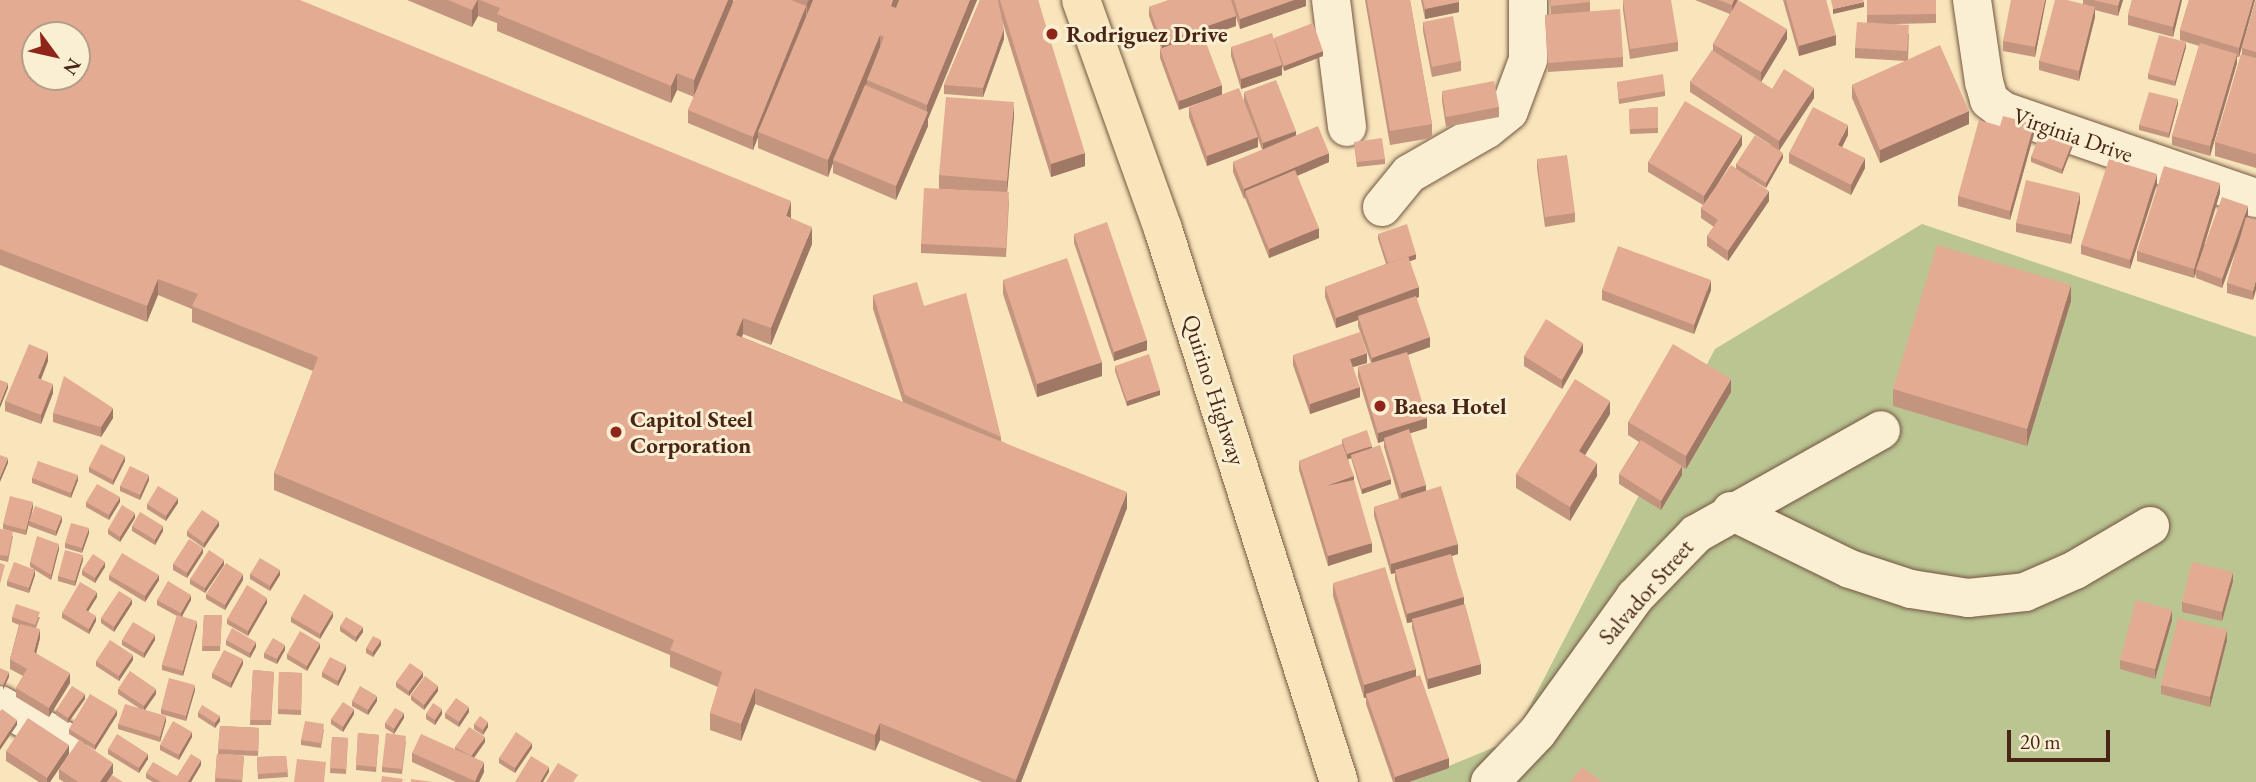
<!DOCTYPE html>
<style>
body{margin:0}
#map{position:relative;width:2256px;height:782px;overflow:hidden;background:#f8e5bb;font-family:"EB Garamond",serif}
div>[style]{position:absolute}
.green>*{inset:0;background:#bac592}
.roads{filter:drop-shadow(0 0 2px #745540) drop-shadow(0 0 2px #745540)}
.minor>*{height:38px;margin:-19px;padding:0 19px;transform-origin:19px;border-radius:19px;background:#faeed3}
.major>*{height:38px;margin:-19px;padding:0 19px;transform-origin:19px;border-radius:19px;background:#f8e5bb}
.wall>*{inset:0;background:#c3947e}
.shaded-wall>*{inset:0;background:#9f7866}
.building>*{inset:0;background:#e3ac92}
.dots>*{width:19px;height:19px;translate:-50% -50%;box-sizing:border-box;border:4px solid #faeed3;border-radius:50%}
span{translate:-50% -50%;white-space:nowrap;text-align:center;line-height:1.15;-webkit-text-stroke:6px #faeed3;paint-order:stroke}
.poi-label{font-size:23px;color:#482517;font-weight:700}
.left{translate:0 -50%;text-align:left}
.street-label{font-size:23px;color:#482517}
.north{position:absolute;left:21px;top:21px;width:70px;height:70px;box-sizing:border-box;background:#faeed3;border:2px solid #b39e88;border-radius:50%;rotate:123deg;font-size:19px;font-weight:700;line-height:28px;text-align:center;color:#482517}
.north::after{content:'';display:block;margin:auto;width:24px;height:32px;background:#8f2418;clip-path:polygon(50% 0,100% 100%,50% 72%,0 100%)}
.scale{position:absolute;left:2007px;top:730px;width:103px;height:32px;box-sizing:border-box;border:4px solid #482517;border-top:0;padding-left:9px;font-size:21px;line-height:24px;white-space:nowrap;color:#482517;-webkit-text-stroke:5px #faeed3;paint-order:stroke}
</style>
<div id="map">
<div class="green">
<div style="clip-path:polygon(1922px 224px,2256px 337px,2256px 782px,1410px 782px,1512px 740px,1715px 349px)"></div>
</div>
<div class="roads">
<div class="minor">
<div style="left:1331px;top:0;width:128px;rotate:82.8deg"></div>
<div style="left:1972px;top:0;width:83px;rotate:81.7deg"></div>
<div style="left:1984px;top:82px;width:19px;rotate:74deg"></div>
<div style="left:1989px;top:100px;width:18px;rotate:38deg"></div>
<div style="left:2003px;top:111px;width:268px;rotate:19deg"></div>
<div style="left:1382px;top:207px;width:43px;rotate:-50.7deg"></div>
<div style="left:1409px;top:174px;width:90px;rotate:-30deg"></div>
<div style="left:1487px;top:129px;width:28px;rotate:-39deg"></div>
<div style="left:1509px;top:111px;width:54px;rotate:-69.6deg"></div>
<div style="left:1528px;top:60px;width:60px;rotate:-90deg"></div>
<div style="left:1731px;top:511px;width:132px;rotate:26deg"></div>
<div style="left:1850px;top:569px;width:64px;rotate:18.2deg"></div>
<div style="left:1911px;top:589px;width:58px;rotate:9deg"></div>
<div style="left:1968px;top:598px;width:57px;rotate:-6deg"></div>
<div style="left:2025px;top:592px;width:55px;rotate:-23.7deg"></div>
<div style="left:2075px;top:570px;width:87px;rotate:-30.4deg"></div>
<div style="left:0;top:705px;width:74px;rotate:29deg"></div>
<div style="left:1490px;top:782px;width:68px;rotate:-46.2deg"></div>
<div style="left:1537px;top:733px;width:168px;rotate:-54.2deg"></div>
<div style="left:1635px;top:597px;width:88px;rotate:-45.9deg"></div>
<div style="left:1696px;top:534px;width:212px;rotate:-29.3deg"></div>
</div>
<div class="major">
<div style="left:1081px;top:0;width:243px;rotate:70.3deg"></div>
<div style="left:1163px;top:229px;width:580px;rotate:72.35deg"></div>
</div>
</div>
<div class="wall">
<div style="clip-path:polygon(0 0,791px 218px,812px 244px,771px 345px,743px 334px,742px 337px,903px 402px,873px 309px,873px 295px,924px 306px,1001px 437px,1001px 441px,1127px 508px,1021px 782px,982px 782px,880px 740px,875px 751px,755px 704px,741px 741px,710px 730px,710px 713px,718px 687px,670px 667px,670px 655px,274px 490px,274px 473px,313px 371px,192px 322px,192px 309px,158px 295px,147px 322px,0 265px)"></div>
<div style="clip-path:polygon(407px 0,733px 0,733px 2px,734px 0,977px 0,928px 119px,928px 126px,896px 200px,833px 173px,833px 163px,828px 177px,758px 148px,758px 137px,753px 150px,688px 123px,688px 110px,694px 97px,677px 90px,671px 103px,497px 31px,497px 23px,478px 16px,472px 27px)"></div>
<div style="clip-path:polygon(980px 0,1038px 0,1085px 166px,1051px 177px,1002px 20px,1004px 39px,983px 97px,944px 94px,944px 85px)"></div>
<div style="clip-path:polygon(1169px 0,1306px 0,1306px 6px,1240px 29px,1236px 17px,1236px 26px,1204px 37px,1179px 110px,1160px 58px,1160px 49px,1161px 48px,1149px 16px,1149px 7px)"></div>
<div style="clip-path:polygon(1365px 0,1410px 0,1432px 124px,1432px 138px,1390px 145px)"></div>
<div style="clip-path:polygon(1421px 0,1459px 0,1459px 12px,1425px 19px)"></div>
<div style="clip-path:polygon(1550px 0,1590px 0,1590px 12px,1623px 57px,1623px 67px,1548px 72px,1545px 15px,1551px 14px)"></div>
<div style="clip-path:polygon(1623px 0,1678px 42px,1678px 51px,1630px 59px,1623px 10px)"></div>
<div style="clip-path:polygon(1695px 0,1738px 0,1736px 4px,1787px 39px,1761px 82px,1772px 89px,1814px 98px,1779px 150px,1783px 158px,1766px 188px,1750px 178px,1769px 201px,1728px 261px,1707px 246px,1707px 236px,1714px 227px,1701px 218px,1701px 208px,1703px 205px,1648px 172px,1648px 162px,1742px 145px,1717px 185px,1736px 169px,1736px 164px,1771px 145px,1690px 92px,1690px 82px,1713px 50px,1713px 44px,1730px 14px)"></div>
<div style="clip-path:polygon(1783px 0,1826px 0,1836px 45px,1799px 56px)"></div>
<div style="clip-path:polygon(1867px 0,1936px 0,1936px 23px,1896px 24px,1909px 34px,1908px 60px,1969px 124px,1880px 163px,1852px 98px,1852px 85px,1906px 61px,1855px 58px,1855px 48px,1867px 23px)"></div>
<div style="clip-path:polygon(2046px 0,2035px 57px,2003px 51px,2003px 41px)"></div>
<div style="clip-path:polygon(2083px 0,2123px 0,2118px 16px,2095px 10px,2095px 17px,2079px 81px,2039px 70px,2039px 61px,2083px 4px)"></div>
<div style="clip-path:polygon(2132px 0,2182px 0,2173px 37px,2128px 25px,2128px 15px)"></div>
<div style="clip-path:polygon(2189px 0,2255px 0,2239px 57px,2237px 57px,2237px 63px,2210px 156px,2172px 145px,2172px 136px,2199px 46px,2180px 40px,2180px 30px)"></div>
<div style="clip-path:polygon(2256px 0,2256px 168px,2215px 156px,2215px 142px,2242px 54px,2242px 48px)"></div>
<div style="clip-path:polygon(1423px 22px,1461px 61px,1461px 71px,1432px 77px,1423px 31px)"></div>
<div style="clip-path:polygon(1274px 39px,1323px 56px,1284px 71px,1282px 66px,1282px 75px,1241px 89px,1231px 56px,1231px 47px)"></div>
<div style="clip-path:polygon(2186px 47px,2175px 86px,2148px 79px,2148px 74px)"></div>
<div style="clip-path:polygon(1617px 82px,1665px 91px,1665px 96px,1619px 104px)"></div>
<div style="clip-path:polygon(1442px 91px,1499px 107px,1499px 117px,1446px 127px,1442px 101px)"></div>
<div style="clip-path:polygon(1244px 92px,1329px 162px,1297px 176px,1319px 238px,1269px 258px,1245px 198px,1244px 199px,1233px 172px,1233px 162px,1262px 150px,1258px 138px,1258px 147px,1207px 166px,1189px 117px,1189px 107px,1244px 101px)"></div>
<div style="clip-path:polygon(2178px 104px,2169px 138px,2139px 130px,2139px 125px)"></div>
<div style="clip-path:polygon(1658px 107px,1658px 133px,1630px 134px,1629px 109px)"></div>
<div style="clip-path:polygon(1014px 116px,1007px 192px,1009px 202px,1006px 257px,921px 253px,921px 244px,955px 190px,939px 189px,939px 175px)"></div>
<div style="clip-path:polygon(2000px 126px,2034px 134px,2010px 220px,1958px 206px,1958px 196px)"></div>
<div style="clip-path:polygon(1848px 135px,1842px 147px,1865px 168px,1851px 195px,1789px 163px,1789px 153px)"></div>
<div style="clip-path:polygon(1354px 142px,1385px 159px,1385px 164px,1357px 167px)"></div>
<div style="clip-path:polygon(2074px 143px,2062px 174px,2031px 162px,2031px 157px)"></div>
<div style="clip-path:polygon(1537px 159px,1575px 213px,1575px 222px,1545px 227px,1537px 168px)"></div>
<div style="clip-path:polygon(2157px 184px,2130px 269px,2081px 254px,2081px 245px)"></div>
<div style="clip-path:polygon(2220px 193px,2204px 245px,2248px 216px,2248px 217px,2256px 220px,2253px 300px,2227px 293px,2227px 283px,2237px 247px,2222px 288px,2196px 278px,2196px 274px,2194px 278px,2137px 261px,2137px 251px)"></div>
<div style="clip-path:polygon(2080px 202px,2071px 244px,2016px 232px,2016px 223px)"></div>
<div style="clip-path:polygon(1074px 234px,1147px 350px,1114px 361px,1074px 243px)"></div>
<div style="clip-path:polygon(1378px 234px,1416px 259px,1410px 261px,1419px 297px,1416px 298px,1430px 347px,1408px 355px,1427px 428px,1410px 433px,1426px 491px,1458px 554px,1452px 556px,1481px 674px,1428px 689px,1412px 628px,1412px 622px,1407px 623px,1395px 580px,1395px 573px,1391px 574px,1374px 516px,1374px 507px,1399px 499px,1384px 447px,1384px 441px,1378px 443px,1358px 377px,1358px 367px,1371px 363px,1358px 326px,1358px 320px,1336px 328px,1325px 297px,1325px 287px,1386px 264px,1378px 239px)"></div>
<div style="clip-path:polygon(1003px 280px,1102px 376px,1037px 397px,1003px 294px)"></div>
<div style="clip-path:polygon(1602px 290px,1711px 290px,1694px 334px,1602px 300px)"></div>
<div style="clip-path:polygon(2071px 301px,2027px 446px,1893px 406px,1893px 389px)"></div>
<div style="clip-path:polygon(1583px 352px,1562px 389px,1524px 366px,1524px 356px)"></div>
<div style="clip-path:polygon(1293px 355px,1367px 363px,1353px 367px,1360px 397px,1310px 414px,1293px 365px)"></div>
<div style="clip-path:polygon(48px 361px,41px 379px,53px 393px,41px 424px,5px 411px,5px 401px)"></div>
<div style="clip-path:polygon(1115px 366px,1160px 395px,1127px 406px,1115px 371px)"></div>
<div style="clip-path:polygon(1731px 392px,1686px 469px,1682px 467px,1682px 475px,1661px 510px,1619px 484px,1619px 474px,1639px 442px,1628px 435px,1628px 422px)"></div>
<div style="clip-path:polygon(53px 413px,113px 418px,101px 437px,53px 422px)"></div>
<div style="clip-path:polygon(1610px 414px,1585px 455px,1597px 476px,1570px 521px,1516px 488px,1516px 474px)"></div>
<div style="clip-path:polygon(1342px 439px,1372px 448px,1391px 484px,1362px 494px,1351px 458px,1348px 459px,1372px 552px,1328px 566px,1299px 470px,1299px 461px,1342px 444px)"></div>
<div style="clip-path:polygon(125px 461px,113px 485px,89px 472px,89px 467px)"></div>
<div style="clip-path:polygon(32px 478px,78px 480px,71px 498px,32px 483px)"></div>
<div style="clip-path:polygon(149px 480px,140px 500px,120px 491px,120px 486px)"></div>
<div style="clip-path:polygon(86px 502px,120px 502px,109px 520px,86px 507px)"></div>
<div style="clip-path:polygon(178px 503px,166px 521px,147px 509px,147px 504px)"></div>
<div style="clip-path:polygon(33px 507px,31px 517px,62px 521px,56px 536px,29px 526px,29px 522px,26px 535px,3px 529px,3px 524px)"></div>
<div style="clip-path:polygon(135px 518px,120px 542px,108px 534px,108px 529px)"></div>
<div style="clip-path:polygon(132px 526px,163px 531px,155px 545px,132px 531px)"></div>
<div style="clip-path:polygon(219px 526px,204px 548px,187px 536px,187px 531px)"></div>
<div style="clip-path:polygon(0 529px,13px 536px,8px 562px,0 560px)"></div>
<div style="clip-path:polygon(89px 533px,82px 553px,65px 548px,65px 543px)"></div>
<div style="clip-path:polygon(59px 549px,51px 580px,35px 570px,35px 575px,29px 593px,7px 586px,7px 581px,34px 569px,30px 567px,30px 562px)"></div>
<div style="clip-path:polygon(203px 553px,187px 578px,173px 570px,173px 564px)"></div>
<div style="clip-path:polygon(83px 560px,75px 586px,58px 581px,58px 576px)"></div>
<div style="clip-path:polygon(224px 565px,205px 593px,190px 584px,190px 579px)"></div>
<div style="clip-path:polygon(105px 567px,95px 583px,82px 575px,82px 570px)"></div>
<div style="clip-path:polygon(250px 574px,280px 575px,270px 591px,250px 579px)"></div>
<div style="clip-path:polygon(109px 575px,159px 580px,145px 602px,109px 580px)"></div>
<div style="clip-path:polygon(243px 580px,225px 610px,206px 599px,206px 594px)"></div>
<div style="clip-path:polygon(2233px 581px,2222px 621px,2182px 612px,2182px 602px)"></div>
<div style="clip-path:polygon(1333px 583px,1416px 676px,1449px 768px,1409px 782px,1393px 782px,1366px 704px,1366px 698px,1364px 698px,1333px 596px)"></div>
<div style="clip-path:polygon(97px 597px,88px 611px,96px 621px,89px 634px,62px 618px,62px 613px)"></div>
<div style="clip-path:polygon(157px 600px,191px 600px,182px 616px,197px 626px,183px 676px,162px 670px,162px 665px,177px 616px,157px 605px)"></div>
<div style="clip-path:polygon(267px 603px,248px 636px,227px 624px,227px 619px)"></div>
<div style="clip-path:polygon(132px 604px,114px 632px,101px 623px,101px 618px)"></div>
<div style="clip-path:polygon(204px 615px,222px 615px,220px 651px,202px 651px)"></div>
<div style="clip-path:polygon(12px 617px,40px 617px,36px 628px,40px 638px,36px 653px,70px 683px,49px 717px,16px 697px,16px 688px,23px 676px,10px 669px,10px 659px,19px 625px,12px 622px)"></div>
<div style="clip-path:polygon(291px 617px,333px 617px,320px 639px,291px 622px)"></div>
<div style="clip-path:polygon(2172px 620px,2155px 679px,2120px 669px,2120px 660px)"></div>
<div style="clip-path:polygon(340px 626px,363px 632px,356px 642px,340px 631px)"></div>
<div style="clip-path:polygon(122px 640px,155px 640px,144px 658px,122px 645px)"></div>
<div style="clip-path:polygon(226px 640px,256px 647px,250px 658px,226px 645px)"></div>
<div style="clip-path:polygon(2227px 640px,2210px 707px,2161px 694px,2161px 685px)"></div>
<div style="clip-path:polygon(381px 645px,373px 657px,366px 653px,366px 648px)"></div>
<div style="clip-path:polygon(320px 648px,307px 671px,287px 659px,287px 654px)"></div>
<div style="clip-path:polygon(285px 650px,277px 664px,264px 658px,264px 653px)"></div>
<div style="clip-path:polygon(133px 660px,119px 681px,96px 666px,96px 661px)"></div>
<div style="clip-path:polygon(243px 664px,231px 688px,212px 678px,212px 673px)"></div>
<div style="clip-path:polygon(253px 670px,274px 672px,271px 725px,250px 725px)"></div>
<div style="clip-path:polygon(346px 670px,338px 686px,322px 677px,322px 672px)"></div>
<div style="clip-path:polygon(279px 672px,302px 673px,301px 715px,278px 714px)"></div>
<div style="clip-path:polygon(423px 677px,409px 696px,396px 687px,396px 682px)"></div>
<div style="clip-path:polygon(118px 689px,156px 694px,145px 710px,166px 721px,160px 742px,118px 729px,118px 724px,139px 708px,118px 694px)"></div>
<div style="clip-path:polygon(195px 690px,186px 721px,161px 714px,161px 709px)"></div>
<div style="clip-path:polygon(438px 691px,424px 710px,411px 700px,411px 695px)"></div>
<div style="clip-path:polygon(85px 699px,68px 723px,56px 715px,56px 710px)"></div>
<div style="clip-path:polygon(352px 701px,377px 701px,368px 715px,352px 706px)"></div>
<div style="clip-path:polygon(198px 712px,220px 721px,215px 728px,198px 717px)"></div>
<div style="clip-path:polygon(469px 712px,459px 727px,445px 718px,445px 713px)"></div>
<div style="clip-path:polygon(354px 714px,343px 732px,331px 724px,331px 719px)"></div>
<div style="clip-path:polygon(426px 714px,442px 714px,435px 725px,426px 719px)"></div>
<div style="clip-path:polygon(117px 715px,95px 750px,69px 734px,69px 729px)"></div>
<div style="clip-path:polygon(404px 718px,394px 734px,385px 728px,385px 723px)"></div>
<div style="clip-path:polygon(474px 724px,488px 727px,483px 735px,474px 729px)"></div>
<div style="clip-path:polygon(220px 726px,259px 728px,258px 756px,218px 754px)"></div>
<div style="clip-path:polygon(324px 729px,321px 748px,301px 745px,301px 740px)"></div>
<div style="clip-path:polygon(358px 733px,379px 735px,376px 772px,356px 770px)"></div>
<div style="clip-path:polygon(192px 737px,179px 760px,160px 750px,160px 745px)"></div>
<div style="clip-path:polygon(332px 737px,348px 738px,346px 774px,330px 773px)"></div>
<div style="clip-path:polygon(406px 741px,402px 774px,382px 772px,382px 767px)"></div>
<div style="clip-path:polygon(485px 742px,474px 758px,484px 772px,479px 782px,456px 782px,412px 762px,412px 753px,455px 749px,455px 747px)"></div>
<div style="clip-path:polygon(532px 748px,515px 773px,499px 763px,499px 758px)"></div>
<div style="clip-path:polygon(108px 749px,148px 759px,139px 773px,108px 754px)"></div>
<div style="clip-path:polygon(6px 751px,69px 754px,50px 782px,39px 782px,6px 761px)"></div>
<div style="clip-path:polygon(217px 754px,244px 756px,242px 782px,215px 782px)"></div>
<div style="clip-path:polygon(286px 756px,288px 777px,258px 779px,257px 757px)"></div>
<div style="clip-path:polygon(201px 765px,191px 782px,153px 782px,146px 778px,146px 773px,177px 776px)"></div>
<div style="clip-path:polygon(59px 769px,113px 773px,107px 782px,64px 782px,59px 779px)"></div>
</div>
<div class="shaded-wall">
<div style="clip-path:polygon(478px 0,478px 16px,472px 27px,472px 10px)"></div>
<div style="clip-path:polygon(728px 0,733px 0,733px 4px,694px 97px,694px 80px)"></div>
<div style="clip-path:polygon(809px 0,814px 0,807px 17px,807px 3px)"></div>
<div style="clip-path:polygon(893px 0,900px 0,891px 23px,891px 6px)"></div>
<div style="clip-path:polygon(970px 0,977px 0,928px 119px,928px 126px,896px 200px,896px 186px,927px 114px,927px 105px)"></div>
<div style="clip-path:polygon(1294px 0,1306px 0,1306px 6px,1240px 29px,1240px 19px)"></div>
<div style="clip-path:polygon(1734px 0,1738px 0,1732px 14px,1732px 5px)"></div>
<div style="clip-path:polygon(2045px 0,2046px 0,2035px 57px,2035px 47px)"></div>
<div style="clip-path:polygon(2120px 0,2123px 0,2118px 16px,2118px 6px)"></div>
<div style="clip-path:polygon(2180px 0,2182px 0,2173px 37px,2173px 27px)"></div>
<div style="clip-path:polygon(2253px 0,2255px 0,2239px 57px,2239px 48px)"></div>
<div style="clip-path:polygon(1459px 2px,1459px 12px,1425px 19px,1425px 9px)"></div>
<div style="clip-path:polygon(1864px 2px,1864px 7px,1833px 14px,1833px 9px)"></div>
<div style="clip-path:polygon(806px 6px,806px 20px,758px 132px,758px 137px,753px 150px,753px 137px)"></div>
<div style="clip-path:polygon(2095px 7px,2095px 17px,2079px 81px,2079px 71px)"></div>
<div style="clip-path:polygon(1236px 16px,1236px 26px,1162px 52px,1162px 42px)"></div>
<div style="clip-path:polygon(1004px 29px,1004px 39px,983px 97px,983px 88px)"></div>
<div style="clip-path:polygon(1787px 29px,1787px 39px,1761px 82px,1761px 72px)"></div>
<div style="clip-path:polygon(880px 35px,880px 52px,867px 80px,867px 82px,835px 160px,833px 160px,833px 163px,828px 177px,828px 160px)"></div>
<div style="clip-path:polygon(1836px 35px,1836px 45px,1799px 56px,1799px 46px)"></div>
<div style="clip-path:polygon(2186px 42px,2186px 47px,2175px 86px,2175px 81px)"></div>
<div style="clip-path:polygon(1323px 51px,1323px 56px,1284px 71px,1284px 66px)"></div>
<div style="clip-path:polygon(2237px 54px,2237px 63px,2210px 156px,2210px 146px)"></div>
<div style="clip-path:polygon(1282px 65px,1282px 75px,1241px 89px,1241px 79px)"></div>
<div style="clip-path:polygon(677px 73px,677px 90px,671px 103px,671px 86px)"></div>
<div style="clip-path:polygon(1222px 85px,1222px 95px,1179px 110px,1179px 101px)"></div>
<div style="clip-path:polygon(1814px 88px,1814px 98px,1779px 151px,1779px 141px)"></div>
<div style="clip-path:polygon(2178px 99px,2178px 104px,2169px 138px,2169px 133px)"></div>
<div style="clip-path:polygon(1014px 102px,1014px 116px,1007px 194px,1007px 181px)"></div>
<div style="clip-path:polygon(1969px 111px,1969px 124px,1880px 163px,1880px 150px)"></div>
<div style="clip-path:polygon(2034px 124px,2034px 134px,2010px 220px,2010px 211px)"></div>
<div style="clip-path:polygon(1848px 125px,1848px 135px,1838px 155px,1838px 145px)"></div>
<div style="clip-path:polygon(1296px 131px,1296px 140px,1263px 153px,1263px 143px)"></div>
<div style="clip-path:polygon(1742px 135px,1742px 145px,1704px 206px,1704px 196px)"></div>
<div style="clip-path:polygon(1258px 137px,1258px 147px,1207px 166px,1207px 156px)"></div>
<div style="clip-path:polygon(2074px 138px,2074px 143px,2062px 174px,2062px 169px)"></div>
<div style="clip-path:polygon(1085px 153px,1085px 166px,1051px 177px,1051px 164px)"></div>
<div style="clip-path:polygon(1329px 153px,1329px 162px,1248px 197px,1245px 191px,1244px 199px,1244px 189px)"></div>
<div style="clip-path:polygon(1783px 153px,1783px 158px,1766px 188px,1766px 183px)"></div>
<div style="clip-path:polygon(1865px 158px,1865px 168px,1851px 195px,1851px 185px)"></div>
<div style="clip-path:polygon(2157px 174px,2157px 184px,2130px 269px,2130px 260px)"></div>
<div style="clip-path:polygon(2220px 183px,2220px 193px,2197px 269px,2196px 269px,2194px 278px,2194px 269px)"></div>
<div style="clip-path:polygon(1769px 191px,1769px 201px,1728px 261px,1728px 251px)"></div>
<div style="clip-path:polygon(2080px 193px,2080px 202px,2071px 244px,2071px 235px)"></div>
<div style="clip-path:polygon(791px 201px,791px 218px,786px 216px)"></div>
<div style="clip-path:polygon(2248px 206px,2248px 216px,2222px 288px,2222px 279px)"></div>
<div style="clip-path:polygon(812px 227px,812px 244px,771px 345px,771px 328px)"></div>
<div style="clip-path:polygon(1319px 228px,1319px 238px,1269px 258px,1269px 249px)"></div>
<div style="clip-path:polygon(1416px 254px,1416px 259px,1388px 269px,1388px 264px)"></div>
<div style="clip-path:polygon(158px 279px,158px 295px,147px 322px,147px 306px)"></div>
<div style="clip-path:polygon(1711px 280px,1711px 290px,1694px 334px,1694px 325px)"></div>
<div style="clip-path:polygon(2256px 280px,2256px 290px,2253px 300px,2253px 291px)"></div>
<div style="clip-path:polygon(2071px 285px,2071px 301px,2027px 446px,2027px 429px)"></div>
<div style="clip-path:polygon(1419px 287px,1419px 297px,1359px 319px,1358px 316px,1358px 320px,1336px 328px,1336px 318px)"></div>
<div style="clip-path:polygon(743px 318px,743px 334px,736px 352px,736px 335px)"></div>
<div style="clip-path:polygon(1430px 337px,1430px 347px,1372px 367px,1372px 358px)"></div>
<div style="clip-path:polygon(1147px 340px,1147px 350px,1114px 361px,1114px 352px)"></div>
<div style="clip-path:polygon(1583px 343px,1583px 352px,1562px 389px,1562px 380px)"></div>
<div style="clip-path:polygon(48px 352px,48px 361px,38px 387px,38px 378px)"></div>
<div style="clip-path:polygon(1367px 353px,1367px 363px,1350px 368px,1350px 359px)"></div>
<div style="clip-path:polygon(1102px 362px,1102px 376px,1037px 397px,1037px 384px)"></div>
<div style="clip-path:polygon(1731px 379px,1731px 392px,1686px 469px,1686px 456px)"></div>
<div style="clip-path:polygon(8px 383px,8px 388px,0 408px,0 403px)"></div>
<div style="clip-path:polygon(53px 384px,53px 393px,41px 424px,41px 415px)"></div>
<div style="clip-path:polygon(1360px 387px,1360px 397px,1310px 414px,1310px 404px)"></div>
<div style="clip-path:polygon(1160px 390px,1160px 395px,1127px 406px,1127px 401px)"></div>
<div style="clip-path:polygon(1610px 401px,1610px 414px,1579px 465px,1579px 451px)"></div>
<div style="clip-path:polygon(113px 408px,113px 418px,101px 437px,101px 427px)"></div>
<div style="clip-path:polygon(1427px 418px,1427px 428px,1385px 441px,1384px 438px,1384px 441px,1378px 443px,1378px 433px)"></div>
<div style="clip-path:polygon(1372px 446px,1372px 451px,1351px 455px,1351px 458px,1347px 460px,1347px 454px)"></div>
<div style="clip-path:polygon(125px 456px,125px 461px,113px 485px,113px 480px)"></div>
<div style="clip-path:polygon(8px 458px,8px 463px,0 482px,0 477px)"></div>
<div style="clip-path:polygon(1597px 463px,1597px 476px,1570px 521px,1570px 507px)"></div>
<div style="clip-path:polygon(1682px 466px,1682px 475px,1661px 510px,1661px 501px)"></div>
<div style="clip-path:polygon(78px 475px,78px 480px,71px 498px,71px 493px)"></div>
<div style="clip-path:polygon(149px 475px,149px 480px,140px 500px,140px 495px)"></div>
<div style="clip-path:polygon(1354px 476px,1354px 485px,1326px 486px)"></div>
<div style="clip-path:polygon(1391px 479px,1391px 484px,1362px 494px,1362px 489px)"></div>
<div style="clip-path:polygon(1426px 485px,1426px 494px,1401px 502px,1401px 493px)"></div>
<div style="clip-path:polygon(1127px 492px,1127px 508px,1021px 782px,1016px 782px,1016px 780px)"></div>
<div style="clip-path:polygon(120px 497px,120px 502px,109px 520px,109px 515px)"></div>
<div style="clip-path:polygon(178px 498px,178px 503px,166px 521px,166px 516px)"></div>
<div style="clip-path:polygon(33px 502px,33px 507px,26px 535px,26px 530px)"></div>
<div style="clip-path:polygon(135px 513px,135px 518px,120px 542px,120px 537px)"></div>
<div style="clip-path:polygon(62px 516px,62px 521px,56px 536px,56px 531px)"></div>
<div style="clip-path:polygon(219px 521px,219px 526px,204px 548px,204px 543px)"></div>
<div style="clip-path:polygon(163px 526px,163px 531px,155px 545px,155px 540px)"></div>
<div style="clip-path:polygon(89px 528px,89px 533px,82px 553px,82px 548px)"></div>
<div style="clip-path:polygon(1372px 543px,1372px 552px,1328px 566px,1328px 556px)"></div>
<div style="clip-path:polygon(59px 544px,59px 549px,51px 580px,51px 575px)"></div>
<div style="clip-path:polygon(1458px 544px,1458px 554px,1395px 573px,1395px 570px,1395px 573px,1391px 574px,1391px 564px)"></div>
<div style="clip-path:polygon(203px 548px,203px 553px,187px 578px,187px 573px)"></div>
<div style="clip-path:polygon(83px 555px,83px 560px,75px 586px,75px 581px)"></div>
<div style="clip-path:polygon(224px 560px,224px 565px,205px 593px,205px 588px)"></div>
<div style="clip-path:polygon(105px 562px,105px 567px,95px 583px,95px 578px)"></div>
<div style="clip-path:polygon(35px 570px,35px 575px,29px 593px,29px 588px)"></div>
<div style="clip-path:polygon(280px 570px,280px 575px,270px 591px,270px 586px)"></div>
<div style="clip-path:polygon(2233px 572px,2233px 581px,2222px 621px,2222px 612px)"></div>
<div style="clip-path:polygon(243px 574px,243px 580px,225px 610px,225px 605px)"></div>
<div style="clip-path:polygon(159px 575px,159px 580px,145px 602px,145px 596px)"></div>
<div style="clip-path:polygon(97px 592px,97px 597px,86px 615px,86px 610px)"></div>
<div style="clip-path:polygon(191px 595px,191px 600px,181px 618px,181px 613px)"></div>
<div style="clip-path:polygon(1464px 597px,1464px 606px,1412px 619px,1412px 622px,1407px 623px,1407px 614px)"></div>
<div style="clip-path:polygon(267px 598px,267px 603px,248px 636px,248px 631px)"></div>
<div style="clip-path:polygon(132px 599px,132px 604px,114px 632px,114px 627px)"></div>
<div style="clip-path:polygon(2172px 610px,2172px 620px,2155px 679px,2155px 669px)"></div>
<div style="clip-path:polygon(333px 612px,333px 617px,320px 639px,320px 634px)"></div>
<div style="clip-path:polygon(96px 616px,96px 621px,89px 634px,89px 629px)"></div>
<div style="clip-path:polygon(197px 621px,197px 626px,183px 676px,183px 671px)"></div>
<div style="clip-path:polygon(363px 627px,363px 632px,356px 642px,356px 637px)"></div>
<div style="clip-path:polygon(40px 629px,40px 638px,34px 662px,34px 652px)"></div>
<div style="clip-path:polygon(2227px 630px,2227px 640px,2210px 707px,2210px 697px)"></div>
<div style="clip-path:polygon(155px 635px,155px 640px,144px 658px,144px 653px)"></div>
<div style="clip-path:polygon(381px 640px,381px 645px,373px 657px,373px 652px)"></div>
<div style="clip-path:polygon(256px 642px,256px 647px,250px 658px,250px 653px)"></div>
<div style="clip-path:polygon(320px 643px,320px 648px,307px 671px,307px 666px)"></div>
<div style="clip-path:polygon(285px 645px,285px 650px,277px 664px,277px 659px)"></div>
<div style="clip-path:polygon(133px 655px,133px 660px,119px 681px,119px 676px)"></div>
<div style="clip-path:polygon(243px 659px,243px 664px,231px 688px,231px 683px)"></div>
<div style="clip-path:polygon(1481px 664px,1481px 674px,1428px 689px,1428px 679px)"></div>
<div style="clip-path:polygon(346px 665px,346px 670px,338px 686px,338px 681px)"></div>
<div style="clip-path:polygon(1416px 669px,1416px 682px,1366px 694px,1366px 698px,1364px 698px,1364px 685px)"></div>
<div style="clip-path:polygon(9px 672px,9px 677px,3px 690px,3px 685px)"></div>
<div style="clip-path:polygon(423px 672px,423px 677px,409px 696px,409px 691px)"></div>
<div style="clip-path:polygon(70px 673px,70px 683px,49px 717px,49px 708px)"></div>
<div style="clip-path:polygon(195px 685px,195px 690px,186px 721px,186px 716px)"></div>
<div style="clip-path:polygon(438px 686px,438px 691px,424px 710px,424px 705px)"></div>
<div style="clip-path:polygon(755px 688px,755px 704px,741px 741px,741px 724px)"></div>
<div style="clip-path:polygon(156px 689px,156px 694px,144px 711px,144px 706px)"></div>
<div style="clip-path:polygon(85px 694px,85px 699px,68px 723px,68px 718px)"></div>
<div style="clip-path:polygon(377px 696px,377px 701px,368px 715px,368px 710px)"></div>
<div style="clip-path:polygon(469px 707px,469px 712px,459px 727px,459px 722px)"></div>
<div style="clip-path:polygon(354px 709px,354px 714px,343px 732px,343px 727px)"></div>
<div style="clip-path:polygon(442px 709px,442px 714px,435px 725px,435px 720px)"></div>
<div style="clip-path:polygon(117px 710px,117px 715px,95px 750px,95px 745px)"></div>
<div style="clip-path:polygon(404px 713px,404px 718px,394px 734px,394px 729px)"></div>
<div style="clip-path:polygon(166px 716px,166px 721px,160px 742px,160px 737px)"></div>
<div style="clip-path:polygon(220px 716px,220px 721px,215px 728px,215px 723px)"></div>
<div style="clip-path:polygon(17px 720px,17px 725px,0 750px,0 745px)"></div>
<div style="clip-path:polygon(488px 722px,488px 727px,483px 735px,483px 730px)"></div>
<div style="clip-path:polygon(880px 723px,880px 740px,875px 751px,875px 735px)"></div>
<div style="clip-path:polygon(192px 732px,192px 737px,179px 760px,179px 755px)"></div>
<div style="clip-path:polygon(485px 737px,485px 742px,471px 762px,471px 757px)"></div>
<div style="clip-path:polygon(532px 743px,532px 748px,515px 773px,515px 768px)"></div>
<div style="clip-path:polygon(69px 745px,69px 754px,50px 782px,47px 782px,47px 778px)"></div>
<div style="clip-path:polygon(148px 754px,148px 759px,139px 773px,139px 768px)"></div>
<div style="clip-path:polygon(1449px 758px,1449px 768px,1409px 782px,1395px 782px,1395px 777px)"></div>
<div style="clip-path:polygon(201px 760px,201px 765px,191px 782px,188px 782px)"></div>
<div style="clip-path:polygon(484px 762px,484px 772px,479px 782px,475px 782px)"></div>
<div style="clip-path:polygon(113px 763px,113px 773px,107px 782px,100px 782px)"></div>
<div style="clip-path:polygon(549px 767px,549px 772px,543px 782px,540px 782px)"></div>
</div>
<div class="building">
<div style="clip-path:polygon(evenodd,0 0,300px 0,791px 201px,786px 216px,812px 227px,771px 328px,743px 318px,736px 335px,1127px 492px,1016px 780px,880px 723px,875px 735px,755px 688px,741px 724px,710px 713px,722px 672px,670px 650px,674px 640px,274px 473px,318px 357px,192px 306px,198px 294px,158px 279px,147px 306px,0 249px,0 0,35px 35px,77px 35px,77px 77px,35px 77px,35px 35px)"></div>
<div style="clip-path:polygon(448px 0,477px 0,472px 10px)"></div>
<div style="clip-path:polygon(480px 0,728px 0,694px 80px,677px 73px,671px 86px,497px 14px,500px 8px)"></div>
<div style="clip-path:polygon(734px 0,791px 0,806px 6px,753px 137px,688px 110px)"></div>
<div style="clip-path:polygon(813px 0,893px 0,891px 6px,896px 8px,899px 0,970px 0,927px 105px,867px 80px,884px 37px,880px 35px,828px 160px,758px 132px)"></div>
<div style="clip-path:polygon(980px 0,998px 0,1004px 29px,983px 88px,944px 85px)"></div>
<div style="clip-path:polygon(1000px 0,1038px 0,1085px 153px,1051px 164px)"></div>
<div style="clip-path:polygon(1169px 0,1231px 0,1236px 16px,1162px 42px,1149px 7px)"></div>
<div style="clip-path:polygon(1234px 0,1294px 0,1240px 19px)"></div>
<div style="clip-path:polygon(1367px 0,1410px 0,1432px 124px,1390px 131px)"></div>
<div style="clip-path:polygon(1423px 0,1459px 0,1459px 2px,1425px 9px)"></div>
<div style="clip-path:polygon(1551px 0,1590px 0,1590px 2px,1551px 6px)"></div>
<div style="clip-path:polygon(1623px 0,1671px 0,1678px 42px,1630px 49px)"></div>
<div style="clip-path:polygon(1719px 0,1734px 0,1732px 5px)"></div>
<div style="clip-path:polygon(1738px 0,1787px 29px,1761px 72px,1713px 44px)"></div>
<div style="clip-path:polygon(1786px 0,1826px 0,1836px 35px,1799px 46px)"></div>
<div style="clip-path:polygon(1831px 0,1863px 0,1864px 2px,1833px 9px)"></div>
<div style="clip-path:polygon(1867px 0,1936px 0,1936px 14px,1867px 15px)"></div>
<div style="clip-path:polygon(2011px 0,2045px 0,2035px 47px,2003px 41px)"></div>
<div style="clip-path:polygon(2055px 0,2067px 0,2095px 7px,2079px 71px,2039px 61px)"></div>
<div style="clip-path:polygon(2093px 0,2120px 0,2118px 6px)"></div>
<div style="clip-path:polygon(2132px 0,2180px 0,2173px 27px,2128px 15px)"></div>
<div style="clip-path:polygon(2189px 0,2253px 0,2239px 48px,2180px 30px)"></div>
<div style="clip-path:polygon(2256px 0,2256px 52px,2242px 48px)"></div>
<div style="clip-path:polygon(1620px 9px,1623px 57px,1548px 63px,1545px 15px)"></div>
<div style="clip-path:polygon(1453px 16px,1461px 61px,1432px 67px,1423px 22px)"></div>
<div style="clip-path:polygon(1857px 22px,1909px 25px,1907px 51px,1855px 48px)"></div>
<div style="clip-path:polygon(1313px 23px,1323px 51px,1284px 66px,1274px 38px)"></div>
<div style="clip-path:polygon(1202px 32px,1222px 85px,1179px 101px,1160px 49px)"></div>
<div style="clip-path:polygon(1272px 33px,1282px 65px,1241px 79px,1231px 47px)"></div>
<div style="clip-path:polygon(2159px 35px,2186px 42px,2175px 81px,2148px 74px)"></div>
<div style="clip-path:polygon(2200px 43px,2237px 54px,2210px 146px,2172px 136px)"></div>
<div style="clip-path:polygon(1940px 45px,1969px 111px,1880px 150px,1852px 85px)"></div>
<div style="clip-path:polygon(1712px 50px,1772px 89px,1784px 69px,1814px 88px,1779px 141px,1690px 82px)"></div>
<div style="clip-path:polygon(2241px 54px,2256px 58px,2256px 154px,2215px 142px)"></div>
<div style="clip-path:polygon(1663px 74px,1665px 91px,1619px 99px,1617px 82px)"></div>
<div style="clip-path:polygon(1276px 80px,1296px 131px,1263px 143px,1244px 92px)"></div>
<div style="clip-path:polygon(1494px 81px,1499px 107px,1446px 117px,1442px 91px)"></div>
<div style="clip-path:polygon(865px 85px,928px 112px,896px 186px,833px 160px)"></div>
<div style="clip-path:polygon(1239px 88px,1258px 137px,1207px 156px,1189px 107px)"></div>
<div style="clip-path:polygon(2149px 92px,2178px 99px,2169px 133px,2139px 125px)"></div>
<div style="clip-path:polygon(946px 97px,1014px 102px,1007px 181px,939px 175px)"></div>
<div style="clip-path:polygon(1685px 101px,1742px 135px,1704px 196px,1648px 162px)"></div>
<div style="clip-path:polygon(1658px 107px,1658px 128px,1630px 129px,1629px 109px)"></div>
<div style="clip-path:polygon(1813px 107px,1848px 125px,1838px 145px,1865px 158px,1851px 185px,1789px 153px)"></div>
<div style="clip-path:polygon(2003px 116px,2034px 124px,2010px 211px,1958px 196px,1979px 120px,2000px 126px)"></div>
<div style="clip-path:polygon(1318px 126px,1329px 153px,1244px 189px,1233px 162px)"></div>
<div style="clip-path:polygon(2043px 126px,2074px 138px,2062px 169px,2031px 157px)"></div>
<div style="clip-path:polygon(1755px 135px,1783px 153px,1766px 183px,1736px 164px)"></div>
<div style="clip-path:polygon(1382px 138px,1385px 159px,1357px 162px,1354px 142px)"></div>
<div style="clip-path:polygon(1567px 155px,1575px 213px,1545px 217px,1537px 159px)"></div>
<div style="clip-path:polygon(2109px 159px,2157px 174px,2130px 260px,2081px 245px)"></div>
<div style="clip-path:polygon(1731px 165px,1769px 191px,1728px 251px,1707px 236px,1718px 220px,1701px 208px)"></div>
<div style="clip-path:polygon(2164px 166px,2220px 183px,2194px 269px,2137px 251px)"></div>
<div style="clip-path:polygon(1295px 170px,1319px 228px,1269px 249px,1245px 191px)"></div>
<div style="clip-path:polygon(2026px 180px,2080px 193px,2071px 235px,2016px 223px)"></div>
<div style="clip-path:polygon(924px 188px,1009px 192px,1006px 248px,921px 244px)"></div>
<div style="clip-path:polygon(2222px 197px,2248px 206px,2222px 279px,2196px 269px)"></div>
<div style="clip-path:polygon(2246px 217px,2256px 220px,2256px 280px,2253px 291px,2227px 283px)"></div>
<div style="clip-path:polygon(1107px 222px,1147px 340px,1114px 352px,1074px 234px)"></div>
<div style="clip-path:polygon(1407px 224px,1416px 254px,1408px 257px,1408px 256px,1388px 263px,1378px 234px)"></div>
<div style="clip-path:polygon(1937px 245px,2071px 285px,2027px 429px,1893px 389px)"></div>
<div style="clip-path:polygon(1618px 246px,1711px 280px,1694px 325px,1602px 290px)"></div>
<div style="clip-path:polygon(1408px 256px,1419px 287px,1336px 318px,1325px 287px)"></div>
<div style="clip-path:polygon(1067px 258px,1102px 362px,1037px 384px,1003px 280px)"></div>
<div style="clip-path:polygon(917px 282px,924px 306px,966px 293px,1001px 437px,905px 395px,873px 295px)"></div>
<div style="clip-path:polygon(1416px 296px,1430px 337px,1372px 358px,1358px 316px)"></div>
<div style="clip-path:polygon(1546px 319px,1583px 343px,1562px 380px,1524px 356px)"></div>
<div style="clip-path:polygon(1360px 332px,1367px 353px,1350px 359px,1360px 387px,1310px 404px,1293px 355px)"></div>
<div style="clip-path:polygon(29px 344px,48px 352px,38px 378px,53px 384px,41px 415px,5px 401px)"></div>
<div style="clip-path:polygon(1673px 344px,1731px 379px,1686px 456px,1628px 422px)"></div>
<div style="clip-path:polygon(1407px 352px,1427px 418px,1378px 433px,1358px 367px)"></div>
<div style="clip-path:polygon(1149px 354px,1160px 390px,1127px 401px,1115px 366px)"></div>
<div style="clip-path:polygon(64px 376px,113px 408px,101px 427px,53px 413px)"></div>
<div style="clip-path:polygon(1575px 379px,1610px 401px,1579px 451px,1597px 463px,1570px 507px,1516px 474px)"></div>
<div style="clip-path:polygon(0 380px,8px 383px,0 403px)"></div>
<div style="clip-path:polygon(1409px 429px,1426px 485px,1401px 493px,1384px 438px)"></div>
<div style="clip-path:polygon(1367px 430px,1372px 446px,1347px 454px,1342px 439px)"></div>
<div style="clip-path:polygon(1641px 440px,1682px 466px,1661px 501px,1619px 474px)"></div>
<div style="clip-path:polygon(101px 444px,125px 456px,113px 480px,89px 467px)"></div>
<div style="clip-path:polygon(1342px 444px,1354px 476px,1326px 486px,1354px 480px,1372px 543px,1328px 556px,1299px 461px)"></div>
<div style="clip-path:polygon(1380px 445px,1391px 479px,1362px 489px,1351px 455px)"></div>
<div style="clip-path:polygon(0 455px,8px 458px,0 477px)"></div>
<div style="clip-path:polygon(38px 461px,78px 475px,71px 493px,32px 478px)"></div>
<div style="clip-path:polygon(130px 466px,149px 475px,140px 495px,120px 486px)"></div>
<div style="clip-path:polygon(97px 484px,120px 497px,109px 515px,86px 502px)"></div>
<div style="clip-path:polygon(158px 486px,178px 498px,166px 516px,147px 504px)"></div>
<div style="clip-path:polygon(1441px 486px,1458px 544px,1391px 564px,1374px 507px)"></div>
<div style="clip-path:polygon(10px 496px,33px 502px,26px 530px,3px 524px)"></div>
<div style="clip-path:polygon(122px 505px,135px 513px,120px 537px,108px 529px)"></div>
<div style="clip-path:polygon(35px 506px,62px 516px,56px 531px,29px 521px)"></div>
<div style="clip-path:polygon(202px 510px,219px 521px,204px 543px,187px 531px)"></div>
<div style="clip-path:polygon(140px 512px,163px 526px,155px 540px,132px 526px)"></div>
<div style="clip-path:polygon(71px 523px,89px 528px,82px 548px,65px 543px)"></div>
<div style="clip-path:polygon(0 529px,13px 531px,8px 556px,0 555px)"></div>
<div style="clip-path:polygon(37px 536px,59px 544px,51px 575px,30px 562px)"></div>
<div style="clip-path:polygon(189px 539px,203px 548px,187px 573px,173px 564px)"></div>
<div style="clip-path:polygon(65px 550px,83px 555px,75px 581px,58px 576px)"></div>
<div style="clip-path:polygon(209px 550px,224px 560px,205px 588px,190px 579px)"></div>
<div style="clip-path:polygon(122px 553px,159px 575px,145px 596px,109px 575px)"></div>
<div style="clip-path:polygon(93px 554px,105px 562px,95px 578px,82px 570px)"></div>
<div style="clip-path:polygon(1451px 554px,1464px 597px,1407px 614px,1395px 570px)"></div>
<div style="clip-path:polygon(260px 558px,280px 570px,270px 586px,250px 574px)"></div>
<div style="clip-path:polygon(14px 562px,35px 570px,29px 588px,7px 581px)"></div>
<div style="clip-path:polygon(2192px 562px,2233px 572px,2222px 612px,2182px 602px)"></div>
<div style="clip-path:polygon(0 563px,5px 565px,0 584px)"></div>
<div style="clip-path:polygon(226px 563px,243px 574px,225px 605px,206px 594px)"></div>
<div style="clip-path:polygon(1385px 567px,1416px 669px,1364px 685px,1333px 583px)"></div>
<div style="clip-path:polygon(168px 581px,191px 595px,181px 613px,157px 600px)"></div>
<div style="clip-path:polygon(80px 582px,97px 592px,86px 610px,96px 616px,89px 629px,62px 613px)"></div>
<div style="clip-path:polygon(247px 585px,267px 598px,248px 631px,227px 619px)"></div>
<div style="clip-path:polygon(119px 591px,132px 599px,114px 627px,101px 618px)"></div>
<div style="clip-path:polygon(304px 594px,333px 612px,320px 634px,291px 617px)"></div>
<div style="clip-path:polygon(2136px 600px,2172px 610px,2155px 669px,2120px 660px)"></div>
<div style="clip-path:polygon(16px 604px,40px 612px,35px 625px,12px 617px)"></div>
<div style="clip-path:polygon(1465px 604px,1481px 664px,1428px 679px,1412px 619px)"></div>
<div style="clip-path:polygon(177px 615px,197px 621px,183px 671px,162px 665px)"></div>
<div style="clip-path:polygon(204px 615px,222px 615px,220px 646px,202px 646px)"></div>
<div style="clip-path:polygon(346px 617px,363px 627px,356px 637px,340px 626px)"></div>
<div style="clip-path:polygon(2178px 618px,2227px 630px,2210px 697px,2161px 685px)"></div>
<div style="clip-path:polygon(133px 622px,155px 635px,144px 653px,122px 640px)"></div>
<div style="clip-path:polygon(20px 624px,40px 629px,34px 652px,70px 673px,49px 708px,16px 688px,27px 669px,10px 659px)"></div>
<div style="clip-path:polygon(232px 628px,256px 642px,250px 653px,226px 640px)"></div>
<div style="clip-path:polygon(300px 631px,320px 643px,307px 666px,287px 654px)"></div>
<div style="clip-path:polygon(373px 636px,381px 640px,373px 652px,366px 648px)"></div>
<div style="clip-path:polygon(273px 638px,285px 645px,277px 659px,264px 653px)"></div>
<div style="clip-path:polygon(110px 640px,133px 655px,119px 676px,96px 661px)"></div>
<div style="clip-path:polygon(224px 650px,243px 659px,231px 683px,212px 673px)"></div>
<div style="clip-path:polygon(330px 657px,346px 665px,338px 681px,322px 672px)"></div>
<div style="clip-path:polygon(410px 663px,423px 672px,409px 691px,396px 682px)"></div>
<div style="clip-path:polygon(0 668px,9px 672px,3px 685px,0 684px)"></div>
<div style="clip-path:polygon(253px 670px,274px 672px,271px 720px,250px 720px)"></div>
<div style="clip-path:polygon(130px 671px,156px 689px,144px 706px,118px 689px)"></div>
<div style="clip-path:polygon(279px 672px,302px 673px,301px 710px,278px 709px)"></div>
<div style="clip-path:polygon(1420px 675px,1449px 758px,1395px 777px,1366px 694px)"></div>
<div style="clip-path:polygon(425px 676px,438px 686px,424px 705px,411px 695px)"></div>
<div style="clip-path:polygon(169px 678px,195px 685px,186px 716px,161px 709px)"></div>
<div style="clip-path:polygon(72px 686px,85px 694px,68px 718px,56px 710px)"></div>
<div style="clip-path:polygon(360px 686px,377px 696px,368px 710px,352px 701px)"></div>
<div style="clip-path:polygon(90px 694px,117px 710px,95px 745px,69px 729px)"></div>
<div style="clip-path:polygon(456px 698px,469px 707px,459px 722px,445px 713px)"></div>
<div style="clip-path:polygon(343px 702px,354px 709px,343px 727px,331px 719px)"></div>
<div style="clip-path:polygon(433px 703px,442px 709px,435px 720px,426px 714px)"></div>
<div style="clip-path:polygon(125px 704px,166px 716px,160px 737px,118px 724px)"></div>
<div style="clip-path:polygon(202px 705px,220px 716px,215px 723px,198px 712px)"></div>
<div style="clip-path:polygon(395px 708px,404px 713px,394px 729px,385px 723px)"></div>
<div style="clip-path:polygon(2px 709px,17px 720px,0 745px,0 711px)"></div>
<div style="clip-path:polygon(480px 716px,488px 722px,483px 730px,474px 724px)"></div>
<div style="clip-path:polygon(28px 718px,69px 745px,47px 778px,6px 751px)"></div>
<div style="clip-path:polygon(173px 721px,192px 732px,179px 755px,160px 745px)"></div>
<div style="clip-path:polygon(305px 721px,324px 724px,321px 743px,301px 740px)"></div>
<div style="clip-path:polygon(220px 726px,259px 728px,258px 751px,218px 749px)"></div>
<div style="clip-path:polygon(469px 727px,485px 737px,471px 756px,455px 747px)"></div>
<div style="clip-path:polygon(516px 732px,532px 743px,515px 768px,499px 758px)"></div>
<div style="clip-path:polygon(358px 733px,379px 735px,376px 767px,356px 765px)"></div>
<div style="clip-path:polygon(386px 733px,406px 736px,402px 769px,382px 767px)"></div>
<div style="clip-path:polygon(117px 734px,148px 754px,139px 768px,108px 749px)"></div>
<div style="clip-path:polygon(421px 734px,484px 762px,475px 781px,412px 753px)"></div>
<div style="clip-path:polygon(332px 737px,348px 738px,346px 769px,330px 768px)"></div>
<div style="clip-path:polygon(79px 740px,113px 763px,100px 782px,78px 782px,59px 769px)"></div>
<div style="clip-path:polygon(191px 754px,201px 760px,188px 782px,161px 782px,146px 773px,153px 762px,177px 776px)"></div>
<div style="clip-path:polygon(217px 754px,244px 756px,242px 780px,215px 778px)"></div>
<div style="clip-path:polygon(286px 756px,288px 772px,258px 774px,257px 757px)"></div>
<div style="clip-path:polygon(531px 756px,549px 767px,540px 782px,515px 782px)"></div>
<div style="clip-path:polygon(297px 759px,326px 762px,324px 782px,294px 782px)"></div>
<div style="clip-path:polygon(558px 763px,578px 775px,573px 782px,546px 782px)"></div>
<div style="clip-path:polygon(1582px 767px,1602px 782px,1570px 782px)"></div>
<div style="clip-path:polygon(112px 775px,123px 782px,107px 782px)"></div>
<div style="clip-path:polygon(382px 776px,403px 779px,402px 782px,381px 782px)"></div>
<div style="clip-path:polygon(411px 779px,433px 782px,411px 782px)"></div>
</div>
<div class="dots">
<div style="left:1052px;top:34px;background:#8f2418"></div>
<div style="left:1380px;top:406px;background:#8f2418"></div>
<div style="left:616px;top:432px;background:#8f2418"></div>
</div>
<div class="poi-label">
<span class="left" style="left:1066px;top:34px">Rodriguez Drive</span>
<span class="left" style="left:1394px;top:406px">Baesa Hotel</span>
<span class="left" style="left:630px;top:432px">Capitol Steel<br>Corporation</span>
</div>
<div class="street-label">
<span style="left:2073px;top:135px;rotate:19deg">Virginia Drive</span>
<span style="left:1214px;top:390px;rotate:72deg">Quirino Highway</span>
<span style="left:1646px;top:592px;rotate:-49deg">Salvador Street</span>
</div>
<div class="north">N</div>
<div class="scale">20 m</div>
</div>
